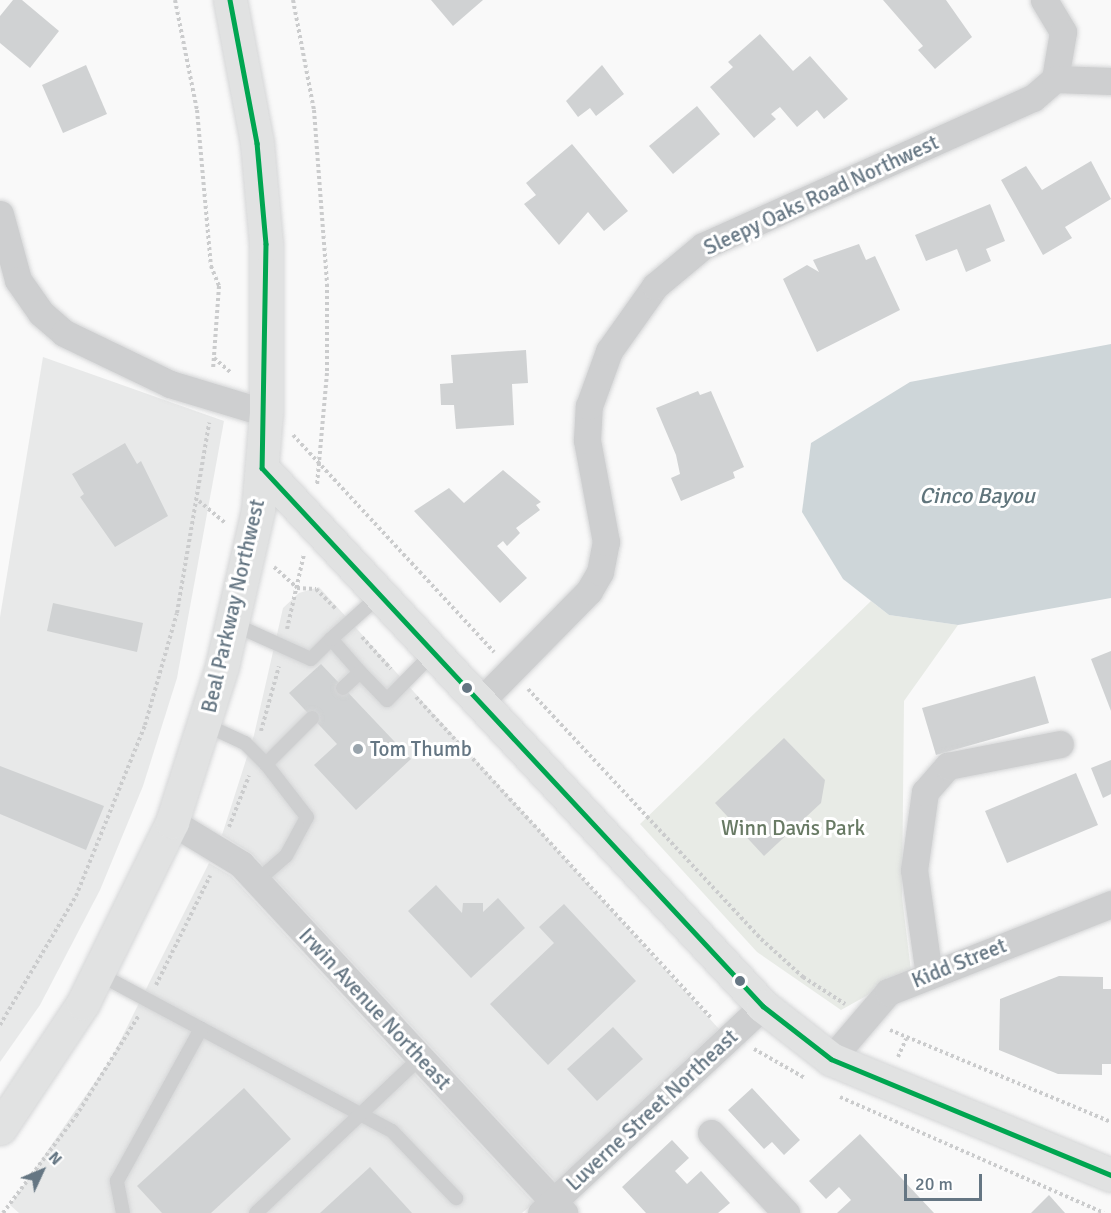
<!DOCTYPE html>
<style>
body{margin:0}
#map{position:relative;width:1111px;height:1213px;overflow:hidden;background:#f9f9f9;font-family:Signika,sans-serif}
div>[style]{position:absolute}
.built>*{inset:0;background:#e8e9e9}
.green>*{inset:0;background:#e8ebe6}
.water>*{inset:0;background:#ced6d9}
.building>*{inset:0;background:#d0d2d3}
.path>*{height:4px;margin-top:-2px;transform-origin:0;background:repeating-linear-gradient(90deg,#cbcccd 0 3px,transparent 0 6px)}
.roads{filter:drop-shadow(0 0 2px #d5d6d7) drop-shadow(0 0 2px #d5d6d7)}
.service>*{height:14px;margin:-7px;padding:0 7px;transform-origin:7px;border-radius:7px;background:#cecfd0}
.minor>*{height:27px;margin:-13.5px;padding:0 13.5px;transform-origin:13.5px;border-radius:13.5px;background:#cecfd0}
.secondary>*{height:33px;margin:-16.5px;padding:0 16.5px;transform-origin:16.5px;border-radius:16.5px;background:#e1e2e2}
.bus-1>*{height:4.5px;margin:-2.25px;padding:0 2.25px;transform-origin:2.25px;border-radius:2.25px;background:#00a651}
.dots>*{width:16px;height:16px;translate:-50% -50%;box-sizing:border-box;border:3px solid #fff;border-radius:50%}
span{translate:-50% -50%;white-space:nowrap;text-align:center;line-height:1.15;-webkit-text-stroke:6px #fff;paint-order:stroke}
.street-label{font-size:21px;color:#657683}
.poi-label{font-size:21px;color:#657683}
.left{translate:0 -50%;text-align:left}
.park-label{font-size:21px;color:#687a64}
.water-label{font-size:22px;color:#60757c;font-style:italic}
.north{position:absolute;left:12px;top:1141px;width:60px;height:60px;-webkit-text-stroke:4px #fff;paint-order:stroke;rotate:46deg;font-size:16px;font-weight:700;line-height:24px;text-align:center;color:#657683}
.north::after{content:'';display:block;margin:auto;width:21px;height:27px;background:#657683;clip-path:polygon(50% 0,100% 100%,50% 72%,0 100%)}
.scale{position:absolute;left:904px;top:1174px;width:78px;height:27px;box-sizing:border-box;border:3px solid #657683;border-top:0;padding-left:8px;font-size:18px;line-height:21px;white-space:nowrap;color:#657683;-webkit-text-stroke:4px #fff;paint-order:stroke}
</style>
<div id="map">
<div class="built">
<div style="clip-path:polygon(43px 357px,224px 421px,177px 678px,143px 786px,100px 890px,40px 1005px,0 1062px,0 617px)"></div>
<div style="clip-path:polygon(319px 587px,719px 1029px,556px 1182px,252px 854px,222px 835px,254px 735px,283px 608px,299px 593px)"></div>
<div style="clip-path:polygon(209px 863px,231px 876px,534px 1203px,522px 1213px,19px 1213px,10px 1205px,112px 1057px)"></div>
</div>
<div class="green">
<div style="clip-path:polygon(871px 601px,889px 615px,958px 625px,904px 701px,902px 897px,911px 971px,841px 1010px,757px 952px,640px 824px)"></div>
</div>
<div class="water">
<div style="clip-path:polygon(1111px 344px,1111px 598px,958px 625px,889px 615px,843px 579px,802px 512px,811px 443px,910px 382px)"></div>
</div>
<div class="building">
<div style="clip-path:polygon(13px 0,22px 0,59px 31px,30px 68px,0 43px,0 16px)"></div>
<div style="clip-path:polygon(431px 0,483px 0,453px 26px)"></div>
<div style="clip-path:polygon(883px 0,946px 0,972px 37px,935px 69px,918px 50px,923px 46px)"></div>
<div style="clip-path:polygon(760px 34px,793px 71px,810px 56px,848px 99px,824px 119px,817px 110px,797px 127px,780px 107px,771px 114px,776px 119px,754px 138px,710px 87px,733px 67px,728px 62px)"></div>
<div style="clip-path:polygon(86px 65px,107px 114px,63px 133px,42px 85px)"></div>
<div style="clip-path:polygon(602px 65px,624px 94px,596px 116px,590px 108px,578px 117px,566px 101px)"></div>
<div style="clip-path:polygon(697px 106px,720px 134px,673px 174px,649px 146px)"></div>
<div style="clip-path:polygon(572px 144px,628px 211px,604px 231px,588px 212px,559px 245px,524px 204px,536px 195px,526px 183px)"></div>
<div style="clip-path:polygon(1091px 161px,1111px 199px,1065px 227px,1072px 238px,1043px 255px,1001px 180px,1026px 166px,1042px 190px)"></div>
<div style="clip-path:polygon(990px 204px,1005px 241px,986px 249px,991px 261px,966px 272px,957px 249px,926px 261px,915px 235px)"></div>
<div style="clip-path:polygon(859px 244px,866px 260px,875px 256px,900px 310px,817px 352px,783px 279px,807px 265px,819px 272px,813px 260px)"></div>
<div style="clip-path:polygon(526px 350px,528px 383px,512px 384px,514px 425px,456px 429px,454px 405px,441px 405px,440px 384px,453px 383px,451px 355px)"></div>
<div style="clip-path:polygon(698px 391px,700px 395px,711px 391px,744px 467px,733px 472px,735px 478px,681px 501px,671px 478px,680px 474px,676px 455px,656px 408px)"></div>
<div style="clip-path:polygon(125px 443px,137px 464px,141px 461px,168px 516px,115px 547px,80px 497px,84px 494px,72px 474px)"></div>
<div style="clip-path:polygon(503px 470px,541px 502px,536px 505px,540px 510px,516px 528px,520px 533px,507px 546px,503px 541px,497px 546px,527px 578px,500px 603px,414px 511px,449px 488px,464px 503px)"></div>
<div style="clip-path:polygon(53px 603px,143px 623px,137px 652px,47px 631px)"></div>
<div style="clip-path:polygon(1111px 651px,1111px 711px,1091px 659px)"></div>
<div style="clip-path:polygon(321px 664px,411px 759px,356px 810px,314px 765px,337px 744px,289px 693px)"></div>
<div style="clip-path:polygon(1035px 676px,1049px 723px,936px 755px,922px 708px)"></div>
<div style="clip-path:polygon(784px 738px,825px 780px,821px 803px,764px 856px,715px 803px)"></div>
<div style="clip-path:polygon(1111px 760px,1111px 794px,1103px 798px,1091px 768px)"></div>
<div style="clip-path:polygon(0 766px,104px 806px,86px 850px,0 814px)"></div>
<div style="clip-path:polygon(1076px 773px,1098px 825px,1007px 863px,985px 811px)"></div>
<div style="clip-path:polygon(436px 885px,462px 913px,463px 903px,483px 903px,483px 912px,498px 898px,525px 928px,471px 978px,408px 911px)"></div>
<div style="clip-path:polygon(564px 904px,636px 981px,548px 1065px,490px 1004px,554px 943px,539px 927px)"></div>
<div style="clip-path:polygon(1059px 976px,1103px 977px,1103px 989px,1111px 989px,1111px 1064px,1102px 1064px,1102px 1075px,1058px 1074px,999px 1050px,1000px 999px)"></div>
<div style="clip-path:polygon(613px 1027px,643px 1059px,597px 1101px,567px 1069px)"></div>
<div style="clip-path:polygon(244px 1088px,291px 1139px,211px 1213px,162px 1213px,137px 1186px)"></div>
<div style="clip-path:polygon(752px 1088px,800px 1140px,784px 1155px,772px 1142px,764px 1149px,728px 1110px)"></div>
<div style="clip-path:polygon(860px 1134px,934px 1213px,837px 1213px,851px 1200px,839px 1187px,826px 1199px,809px 1181px)"></div>
<div style="clip-path:polygon(672px 1140px,689px 1158px,675px 1171px,687px 1184px,701px 1171px,730px 1203px,718px 1213px,646px 1213px,622px 1187px)"></div>
<div style="clip-path:polygon(370px 1167px,412px 1213px,320px 1213px)"></div>
<div style="clip-path:polygon(1049px 1195px,1065px 1213px,1031px 1213px)"></div>
</div>
<div class="path">
<div style="left:175px;top:0;width:112px;rotate:78.7deg"></div>
<div style="left:197px;top:110px;width:157px;rotate:84.9deg"></div>
<div style="left:211px;top:266px;width:22px;rotate:68deg"></div>
<div style="left:219px;top:286px;width:84px;rotate:94.1deg"></div>
<div style="left:293px;top:0;width:112px;rotate:79.2deg"></div>
<div style="left:314px;top:110px;width:174px;rotate:85.7deg"></div>
<div style="left:327px;top:284px;width:89px;rotate:90deg"></div>
<div style="left:327px;top:373px;width:112px;rotate:95.1deg"></div>
<div style="left:214px;top:358px;width:23px;rotate:41deg"></div>
<div style="left:293px;top:435px;width:296px;rotate:47.2deg"></div>
<div style="left:199px;top:501px;width:35px;rotate:40deg"></div>
<div style="left:274px;top:567px;width:31px;rotate:42deg"></div>
<div style="left:297px;top:588px;width:19px;rotate:3deg"></div>
<div style="left:316px;top:589px;width:28px;rotate:45deg"></div>
<div style="left:287px;top:629px;width:77px;rotate:-77.2deg"></div>
<div style="left:362px;top:637px;width:43px;rotate:47.8deg"></div>
<div style="left:528px;top:689px;width:342px;rotate:47deg"></div>
<div style="left:761px;top:939px;width:57px;rotate:42.1deg"></div>
<div style="left:803px;top:977px;width:50px;rotate:32.7deg"></div>
<div style="left:416px;top:697px;width:436px;rotate:47.4deg"></div>
<div style="left:261px;top:731px;width:67px;rotate:-74.5deg"></div>
<div style="left:229px;top:827px;width:55px;rotate:-68.6deg"></div>
<div style="left:156px;top:985px;width:122px;rotate:-63.6deg"></div>
<div style="left:0;top:1025px;width:150px;rotate:-59.5deg"></div>
<div style="left:76px;top:896px;width:184px;rotate:-68deg"></div>
<div style="left:145px;top:725px;width:116px;rotate:-74.1deg"></div>
<div style="left:177px;top:613px;width:193px;rotate:-80.4deg"></div>
<div style="left:890px;top:1030px;width:239px;rotate:22.6deg"></div>
<div style="left:754px;top:1049px;width:59px;rotate:29.6deg"></div>
<div style="left:898px;top:1057px;width:20px;rotate:-66deg"></div>
<div style="left:840px;top:1097px;width:288px;rotate:23.7deg"></div>
<div style="left:3px;top:1213px;width:121px;rotate:-53deg"></div>
<div style="left:76px;top:1116px;width:119px;rotate:-58deg"></div>
</div>
<div class="roads">
<div class="service">
<div style="left:233px;top:624px;width:85px;rotate:24.2deg"></div>
<div style="left:311px;top:659px;width:28px;rotate:-45deg"></div>
<div style="left:360px;top:672px;width:44px;rotate:-131.3deg"></div>
<div style="left:331px;top:639px;width:64px;rotate:-41.9deg"></div>
<div style="left:343px;top:688px;width:23px;rotate:-43deg"></div>
<div style="left:360px;top:672px;width:39px;rotate:46deg"></div>
<div style="left:387px;top:700px;width:64px;rotate:-45.6deg"></div>
<div style="left:206px;top:725px;width:43px;rotate:24.8deg"></div>
<div style="left:245px;top:743px;width:30px;rotate:45deg"></div>
<div style="left:257px;top:881px;width:38px;rotate:-41deg"></div>
<div style="left:286px;top:856px;width:44px;rotate:-61.7deg"></div>
<div style="left:307px;top:817px;width:67px;rotate:-127.7deg"></div>
<div style="left:266px;top:764px;width:65px;rotate:-45deg"></div>
<div style="left:99px;top:974px;width:332px;rotate:28.2deg"></div>
<div style="left:392px;top:1131px;width:93px;rotate:46.3deg"></div>
<div style="left:123px;top:1213px;width:33px;rotate:-101deg"></div>
<div style="left:117px;top:1181px;width:174px;rotate:-61.1deg"></div>
<div style="left:256px;top:1213px;width:226px;rotate:-43.4deg"></div>
</div>
<div class="minor">
<div style="left:1044px;top:0;width:37px;rotate:59deg"></div>
<div style="left:1063px;top:32px;width:48px;rotate:99.7deg"></div>
<div style="left:0;top:214px;width:68px;rotate:74.7deg"></div>
<div style="left:18px;top:280px;width:40px;rotate:55.1deg"></div>
<div style="left:41px;top:313px;width:30px;rotate:41deg"></div>
<div style="left:64px;top:333px;width:118px;rotate:25.7deg"></div>
<div style="left:170px;top:384px;width:100px;rotate:16.8deg"></div>
<div style="left:479px;top:703px;width:157px;rotate:-45.5deg"></div>
<div style="left:589px;top:591px;width:22px;rotate:-60deg"></div>
<div style="left:600px;top:572px;width:31px;rotate:-79deg"></div>
<div style="left:606px;top:542px;width:104px;rotate:-100.6deg"></div>
<div style="left:587px;top:440px;width:34px;rotate:-87deg"></div>
<div style="left:589px;top:406px;width:59px;rotate:-70deg"></div>
<div style="left:609px;top:351px;width:80px;rotate:-54.7deg"></div>
<div style="left:655px;top:286px;width:62px;rotate:-39.8deg"></div>
<div style="left:703px;top:246px;width:362px;rotate:-24.2deg"></div>
<div style="left:1033px;top:98px;width:29px;rotate:-41deg"></div>
<div style="left:1055px;top:79px;width:56px;rotate:2deg"></div>
<div style="left:172px;top:822px;width:81px;rotate:31.3deg"></div>
<div style="left:241px;top:864px;width:476px;rotate:47.2deg"></div>
<div style="left:929px;top:975px;width:106px;rotate:-98.1deg"></div>
<div style="left:914px;top:870px;width:79px;rotate:-82deg"></div>
<div style="left:925px;top:792px;width:35px;rotate:-49deg"></div>
<div style="left:948px;top:766px;width:114px;rotate:-11.1deg"></div>
<div style="left:831px;top:1059px;width:88px;rotate:-49.6deg"></div>
<div style="left:888px;top:992px;width:240px;rotate:-21.5deg"></div>
<div style="left:711px;top:1133px;width:110px;rotate:46.8deg"></div>
<div style="left:541px;top:1213px;width:304px;rotate:-43deg"></div>
</div>
<div class="secondary">
<div style="left:262px;top:468px;width:735px;rotate:47.04deg"></div>
<div style="left:763px;top:1006px;width:86px;rotate:37.9deg"></div>
<div style="left:831px;top:1059px;width:303px;rotate:22.5deg"></div>
<div style="left:0;top:1128px;width:150px;rotate:-56.4deg"></div>
<div style="left:83px;top:1003px;width:202px;rotate:-63.8deg"></div>
<div style="left:172px;top:822px;width:164px;rotate:-72.2deg"></div>
<div style="left:222px;top:666px;width:160px;rotate:-77deg"></div>
<div style="left:258px;top:510px;width:97px;rotate:-85.3deg"></div>
<div style="left:266px;top:413px;width:169px;rotate:-90deg"></div>
<div style="left:266px;top:244px;width:101px;rotate:-95.1deg"></div>
<div style="left:257px;top:143px;width:146px;rotate:-100.7deg"></div>
</div>
</div>
<div class="bus-1">
<div style="left:230px;top:0;width:146px;rotate:79.3deg"></div>
<div style="left:257px;top:143px;width:101px;rotate:84.9deg"></div>
<div style="left:266px;top:244px;width:224px;rotate:91deg"></div>
<div style="left:262px;top:468px;width:735px;rotate:47.04deg"></div>
<div style="left:763px;top:1006px;width:86px;rotate:37.9deg"></div>
<div style="left:831px;top:1059px;width:303px;rotate:22.5deg"></div>
</div>
<div class="dots">
<div style="left:467px;top:688px;background:#657683"></div>
<div style="left:358px;top:749px;background:#99a4ac"></div>
<div style="left:740px;top:981px;background:#657683"></div>
</div>
<div class="street-label">
<span style="left:821px;top:195px;rotate:-25deg">Sleepy Oaks Road Northwest</span>
<span style="left:233px;top:606px;rotate:-77deg">Beal Parkway Northwest</span>
<span style="left:959px;top:963px;rotate:-22deg">Kidd Street</span>
<span style="left:375px;top:1009px;rotate:47deg">Irwin Avenue Northeast</span>
<span style="left:652px;top:1110px;rotate:-43deg">Luverne Street Northeast</span>
</div>
<div class="poi-label">
<span class="left" style="left:370px;top:749px">Tom Thumb</span>
</div>
<div class="park-label">
<span style="left:793px;top:828px">Winn Davis Park</span>
</div>
<div class="water-label">
<span style="left:977px;top:496px">Cinco Bayou</span>
</div>
<div class="north">N</div>
<div class="scale">20 m</div>
</div>
